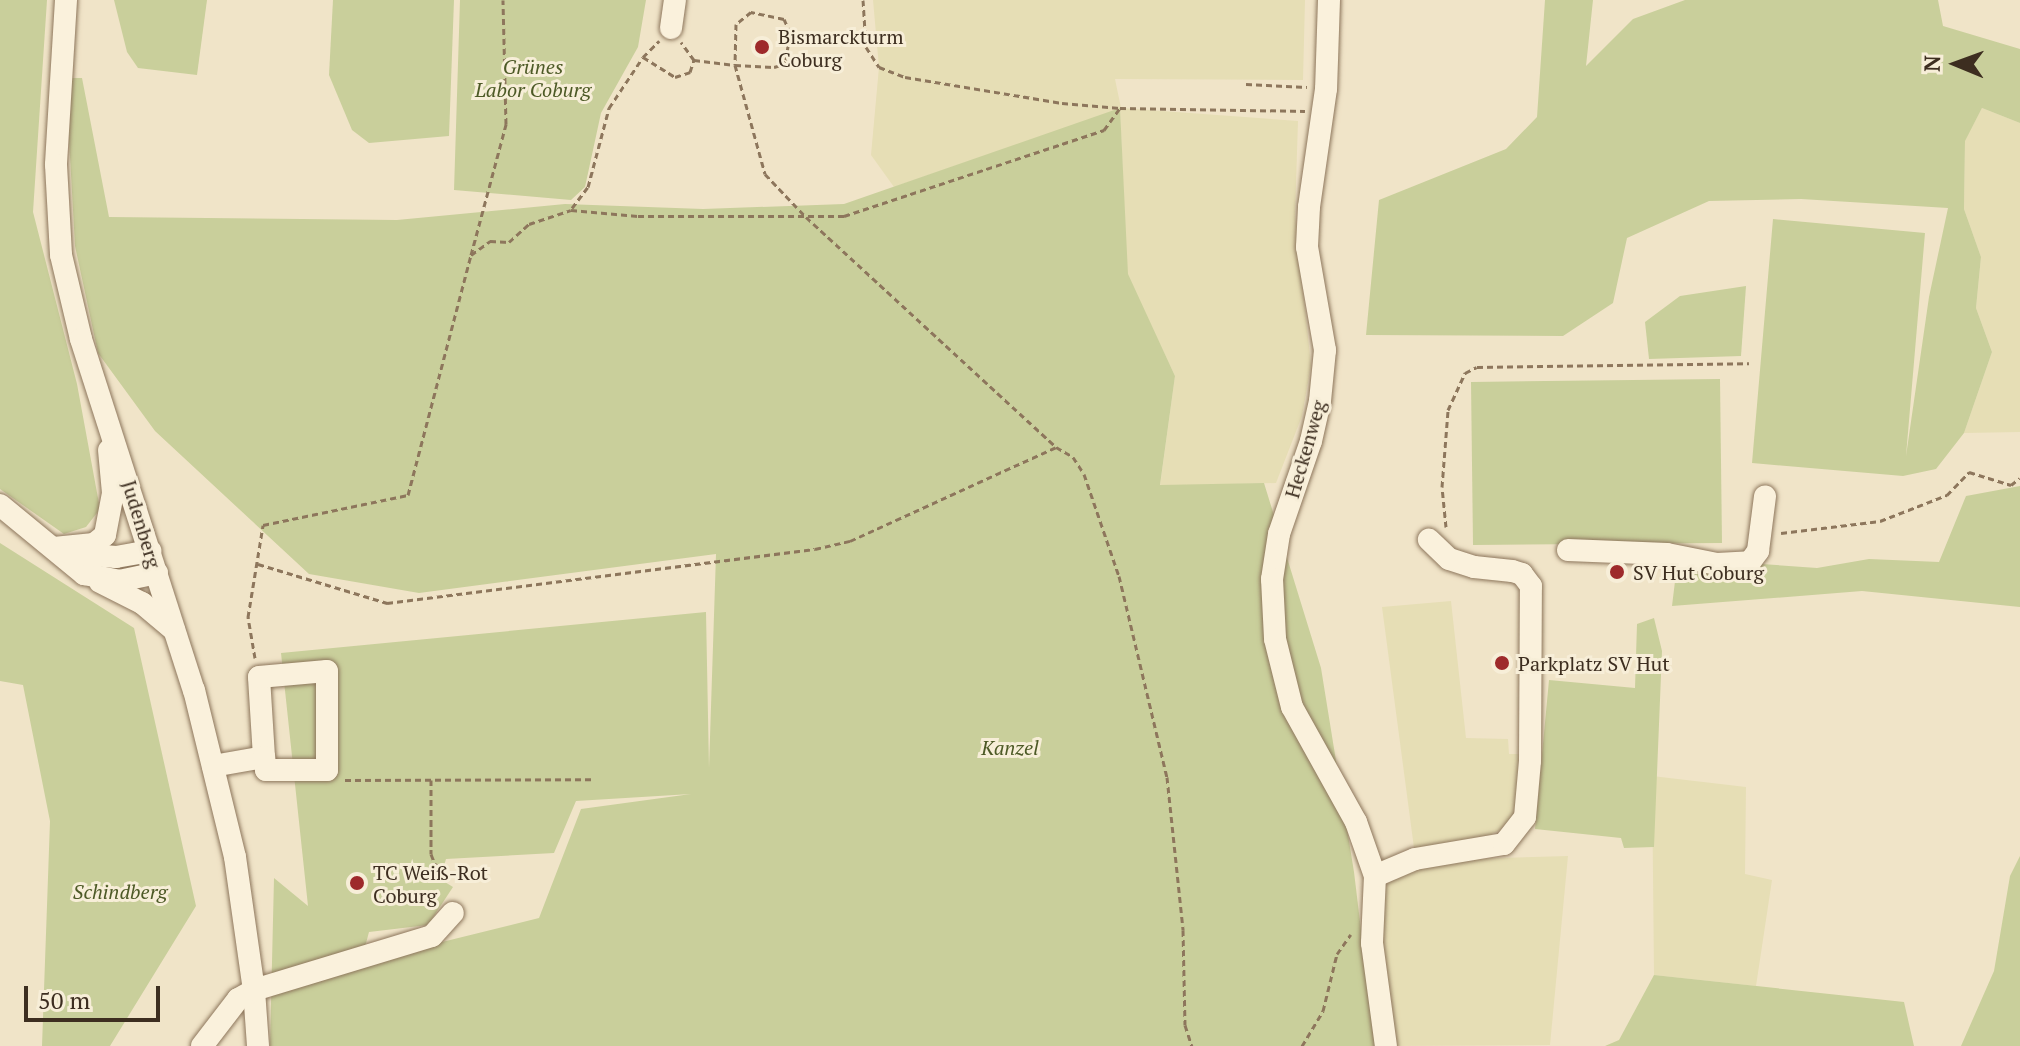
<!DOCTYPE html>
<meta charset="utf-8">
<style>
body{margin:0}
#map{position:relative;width:2020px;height:1046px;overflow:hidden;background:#f0e4c8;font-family:"PT Serif",serif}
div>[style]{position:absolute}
.farmland>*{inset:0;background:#e6deb5}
.green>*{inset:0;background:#c9cf9b}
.path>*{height:3px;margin-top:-1.5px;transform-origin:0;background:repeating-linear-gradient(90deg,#8d765c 0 6px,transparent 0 10px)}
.roads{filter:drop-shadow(0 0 2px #8d765c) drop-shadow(0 0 2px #8d765c)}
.minor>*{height:22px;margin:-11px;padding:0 11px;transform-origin:11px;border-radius:11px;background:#faf1dc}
.dots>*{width:22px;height:22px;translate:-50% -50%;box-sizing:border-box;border:4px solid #f7eed8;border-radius:50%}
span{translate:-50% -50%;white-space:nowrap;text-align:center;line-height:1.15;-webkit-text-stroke:6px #f7eed8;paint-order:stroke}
.poi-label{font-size:20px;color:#3d2e20}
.left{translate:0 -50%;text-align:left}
.park-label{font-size:20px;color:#4d5a26;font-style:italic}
.street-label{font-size:20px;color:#3d2e20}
.north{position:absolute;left:1916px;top:24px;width:80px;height:80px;-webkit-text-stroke:6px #f7eed8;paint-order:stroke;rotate:271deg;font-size:22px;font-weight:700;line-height:32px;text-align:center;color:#3d2e20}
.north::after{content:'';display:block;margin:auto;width:28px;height:36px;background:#3d2e20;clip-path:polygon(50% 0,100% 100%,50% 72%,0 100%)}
.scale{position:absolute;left:24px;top:986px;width:136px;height:36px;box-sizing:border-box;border:4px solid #3d2e20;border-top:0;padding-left:10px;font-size:24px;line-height:28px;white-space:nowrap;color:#3d2e20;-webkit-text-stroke:6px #f7eed8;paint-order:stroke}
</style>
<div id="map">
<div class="farmland">
<div style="clip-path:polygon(873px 0,1305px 0,1303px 80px,1115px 79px,1121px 108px,1298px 121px,1295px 215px,1311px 365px,1302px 416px,1276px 483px,1160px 486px,1175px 376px,1127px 274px,1120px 109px,894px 187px,871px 155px,879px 67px)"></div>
<div style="clip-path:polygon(1982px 108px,2020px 123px,2020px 432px,1964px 433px,1992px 352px,1976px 308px,1981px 257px,1964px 209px,1965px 140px)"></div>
<div style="clip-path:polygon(1451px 601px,1466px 738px,1508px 739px,1509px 754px,1522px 754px,1517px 808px,1508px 826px,1477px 841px,1414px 848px,1382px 607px)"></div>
<div style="clip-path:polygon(1652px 776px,1746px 787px,1745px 874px,1772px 880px,1756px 986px,1654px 975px)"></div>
<div style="clip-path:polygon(1568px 856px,1550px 1045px,1389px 1046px,1379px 913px,1386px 885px,1404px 870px,1430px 860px)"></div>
</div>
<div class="green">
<div style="clip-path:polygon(0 0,47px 0,33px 212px,77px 384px,100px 509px,86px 527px,64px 534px,0 489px)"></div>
<div style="clip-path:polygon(114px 0,207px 0,197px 75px,138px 68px,127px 52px)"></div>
<div style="clip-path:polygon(333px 0,454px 0,449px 136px,369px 143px,352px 130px,329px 75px)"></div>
<div style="clip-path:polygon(460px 0,646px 0,638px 47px,601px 113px,585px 187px,571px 200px,454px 190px)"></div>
<div style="clip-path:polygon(1545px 0,1593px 0,1586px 66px,1633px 19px,1685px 0,1938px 0,1943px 26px,2020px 49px,2020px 123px,1982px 108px,1965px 141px,1964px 209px,1981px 257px,1976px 308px,1992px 352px,1964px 433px,1936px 469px,1903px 476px,1752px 463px,1773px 219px,1925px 233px,1906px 456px,1929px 297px,1948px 208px,1801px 199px,1709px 201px,1627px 238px,1613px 303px,1563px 336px,1366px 335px,1379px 200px,1506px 149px,1537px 117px)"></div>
<div style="clip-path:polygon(evenodd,72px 78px,82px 78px,109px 217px,397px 220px,565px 204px,703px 209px,844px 204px,1120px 108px,1128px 274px,1175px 376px,1160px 485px,1264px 483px,1321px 668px,1354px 872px,1375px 1046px,270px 1046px,274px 878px,308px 906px,281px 653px,706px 612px,709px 768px,716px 554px,419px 593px,309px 574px,155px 431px,98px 353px,75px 246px,69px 139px,72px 78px,691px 794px,581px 809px,539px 918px,361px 962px,369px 932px,428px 925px,453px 887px,440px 879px,446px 859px,554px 853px,576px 801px,691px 794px)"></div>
<div style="clip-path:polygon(1746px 286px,1741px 356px,1649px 359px,1645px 322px,1680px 296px)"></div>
<div style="clip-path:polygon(1720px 379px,1722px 543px,1473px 545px,1471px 382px)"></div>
<div style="clip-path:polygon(2020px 486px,2020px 607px,1862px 591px,1672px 606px,1676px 573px,1713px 574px,1762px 564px,1817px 568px,1869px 559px,1939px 562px,1966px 496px)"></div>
<div style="clip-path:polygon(0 543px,134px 628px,196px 906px,110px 1046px,42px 1046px,50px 821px,23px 685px,0 681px)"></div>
<div style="clip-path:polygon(1654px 618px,1662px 651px,1654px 847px,1624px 848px,1621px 838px,1535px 829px,1549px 680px,1635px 688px,1637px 624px)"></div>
<div style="clip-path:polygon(2020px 856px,2020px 1046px,1961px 1046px,1994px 971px,2010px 876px)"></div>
<div style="clip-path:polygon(1654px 975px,1904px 1002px,1914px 1046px,1605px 1046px,1619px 1040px)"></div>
</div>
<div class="path">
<div style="left:863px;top:0;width:47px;rotate:86.3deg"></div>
<div style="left:866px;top:47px;width:24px;rotate:57deg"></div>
<div style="left:879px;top:67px;width:28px;rotate:21deg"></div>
<div style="left:905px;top:77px;width:159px;rotate:9.4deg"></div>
<div style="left:1062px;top:103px;width:58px;rotate:4.9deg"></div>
<div style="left:643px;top:57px;width:38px;rotate:32deg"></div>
<div style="left:675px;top:77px;width:16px;rotate:-18deg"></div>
<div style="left:690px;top:72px;width:13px;rotate:-72deg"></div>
<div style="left:694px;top:60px;width:22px;rotate:-126deg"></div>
<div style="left:694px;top:60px;width:41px;rotate:7deg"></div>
<div style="left:735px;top:65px;width:39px;rotate:3deg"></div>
<div style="left:774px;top:67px;width:7px;rotate:-16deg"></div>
<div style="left:781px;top:65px;width:7px;rotate:-45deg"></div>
<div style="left:786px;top:60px;width:27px;rotate:-82deg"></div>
<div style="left:790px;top:33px;width:15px;rotate:-113deg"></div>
<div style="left:784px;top:19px;width:34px;rotate:-168deg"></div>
<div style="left:751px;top:12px;width:19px;rotate:141deg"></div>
<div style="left:736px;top:24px;width:41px;rotate:91.4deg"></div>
<div style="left:735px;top:65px;width:113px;rotate:74.6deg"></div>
<div style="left:765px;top:174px;width:59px;rotate:46.4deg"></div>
<div style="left:806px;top:217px;width:340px;rotate:42.6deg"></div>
<div style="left:1056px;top:447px;width:20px;rotate:30deg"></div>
<div style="left:1073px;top:457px;width:20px;rotate:57deg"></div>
<div style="left:1084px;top:474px;width:108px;rotate:71.1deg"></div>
<div style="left:1119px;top:576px;width:207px;rotate:76.6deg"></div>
<div style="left:1167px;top:777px;width:154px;rotate:84deg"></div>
<div style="left:1183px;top:930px;width:95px;rotate:88.8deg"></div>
<div style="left:1185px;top:1025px;width:22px;rotate:72deg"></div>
<div style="left:1246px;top:84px;width:61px;rotate:2.8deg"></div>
<div style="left:572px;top:208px;width:26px;rotate:-53deg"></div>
<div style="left:588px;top:187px;width:82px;rotate:-75.1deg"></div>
<div style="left:609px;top:108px;width:61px;rotate:-56.3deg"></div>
<div style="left:643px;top:57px;width:23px;rotate:-45deg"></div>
<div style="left:471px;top:255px;width:136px;rotate:-75deg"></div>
<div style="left:506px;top:124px;width:124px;rotate:-91.4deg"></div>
<div style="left:1446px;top:527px;width:40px;rotate:-95.7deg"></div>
<div style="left:1442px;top:487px;width:77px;rotate:-85.5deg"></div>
<div style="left:1448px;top:410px;width:41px;rotate:-65.3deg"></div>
<div style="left:1465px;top:373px;width:13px;rotate:-27deg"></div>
<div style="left:1477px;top:367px;width:272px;rotate:-0.8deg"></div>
<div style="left:1781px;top:533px;width:100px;rotate:-6.9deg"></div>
<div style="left:1880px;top:521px;width:72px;rotate:-21.2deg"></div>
<div style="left:1947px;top:495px;width:32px;rotate:-46deg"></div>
<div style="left:1969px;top:472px;width:44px;rotate:17.2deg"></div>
<div style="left:2011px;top:485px;width:11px;rotate:-38deg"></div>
<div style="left:258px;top:564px;width:135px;rotate:16.8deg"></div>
<div style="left:387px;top:603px;width:431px;rotate:-7.2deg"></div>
<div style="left:815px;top:549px;width:36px;rotate:-13deg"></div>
<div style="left:850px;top:541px;width:226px;rotate:-24.5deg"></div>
<div style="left:255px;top:658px;width:42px;rotate:-99.7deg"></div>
<div style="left:248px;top:617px;width:93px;rotate:-80.7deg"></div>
<div style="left:263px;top:525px;width:148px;rotate:-11.7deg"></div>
<div style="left:408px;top:495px;width:248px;rotate:-75.3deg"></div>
<div style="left:471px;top:255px;width:24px;rotate:-36deg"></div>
<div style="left:490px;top:241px;width:19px;rotate:3deg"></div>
<div style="left:509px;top:242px;width:27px;rotate:-42deg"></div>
<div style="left:529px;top:224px;width:44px;rotate:-18.4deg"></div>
<div style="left:571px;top:210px;width:67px;rotate:5.1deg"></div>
<div style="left:638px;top:216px;width:206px"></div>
<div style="left:844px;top:216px;width:274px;rotate:-18.3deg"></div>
<div style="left:1104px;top:130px;width:27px;rotate:-54deg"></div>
<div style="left:1120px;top:108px;width:185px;rotate:0.9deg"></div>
<div style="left:345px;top:780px;width:248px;rotate:-0.2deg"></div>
<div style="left:431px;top:780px;width:74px;rotate:90deg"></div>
<div style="left:431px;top:854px;width:11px;rotate:68deg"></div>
<div style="left:435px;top:864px;width:19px;rotate:32deg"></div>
<div style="left:1302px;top:1046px;width:41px;rotate:-59deg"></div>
<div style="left:1323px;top:1011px;width:59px;rotate:-76.2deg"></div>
<div style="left:1337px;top:954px;width:24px;rotate:-55deg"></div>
</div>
<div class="roads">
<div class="minor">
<div style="left:66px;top:0;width:165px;rotate:93.5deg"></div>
<div style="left:56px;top:165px;width:90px;rotate:86.8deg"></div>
<div style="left:61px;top:255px;width:86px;rotate:76.6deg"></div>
<div style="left:81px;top:339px;width:369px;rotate:72.2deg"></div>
<div style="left:194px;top:690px;width:172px;rotate:76.2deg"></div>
<div style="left:235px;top:857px;width:134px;rotate:81.9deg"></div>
<div style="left:254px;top:990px;width:56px;rotate:85.9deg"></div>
<div style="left:1329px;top:0;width:89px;rotate:91.9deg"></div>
<div style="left:1326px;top:89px;width:119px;rotate:98.2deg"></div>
<div style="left:1309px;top:207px;width:40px;rotate:92.9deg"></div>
<div style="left:1307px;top:247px;width:105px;rotate:80.1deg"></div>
<div style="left:1325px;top:350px;width:51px;rotate:95.6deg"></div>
<div style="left:1320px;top:401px;width:41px;rotate:102.7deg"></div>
<div style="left:1311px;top:441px;width:98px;rotate:109deg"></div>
<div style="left:1279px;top:534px;width:46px;rotate:98.8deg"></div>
<div style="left:1272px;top:579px;width:60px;rotate:87.1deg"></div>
<div style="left:1275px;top:639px;width:70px;rotate:76deg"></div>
<div style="left:1292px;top:707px;width:132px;rotate:60.9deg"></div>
<div style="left:1356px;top:822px;width:57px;rotate:70.6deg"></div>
<div style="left:1375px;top:876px;width:67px;rotate:92.6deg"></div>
<div style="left:1372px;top:943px;width:104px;rotate:82.3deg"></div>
<div style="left:671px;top:28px;width:28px;rotate:-82deg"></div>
<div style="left:0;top:505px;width:109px;rotate:39.4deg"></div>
<div style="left:84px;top:574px;width:36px;rotate:11deg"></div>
<div style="left:119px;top:581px;width:39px;rotate:-12deg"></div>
<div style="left:54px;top:548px;width:40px;rotate:-5.7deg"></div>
<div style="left:94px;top:544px;width:14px;rotate:-39deg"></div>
<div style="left:105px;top:535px;width:43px;rotate:-79.2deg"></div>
<div style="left:113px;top:493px;width:43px;rotate:-95.3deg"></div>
<div style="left:1568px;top:550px;width:99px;rotate:2.3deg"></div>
<div style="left:1667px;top:554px;width:51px;rotate:11.3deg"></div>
<div style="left:1717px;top:564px;width:33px;rotate:-3deg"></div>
<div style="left:1750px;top:562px;width:14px;rotate:-54deg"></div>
<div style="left:1758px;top:551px;width:55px;rotate:-82.7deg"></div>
<div style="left:70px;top:553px;width:46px;rotate:5deg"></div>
<div style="left:116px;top:557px;width:35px;rotate:-10deg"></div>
<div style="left:100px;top:582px;width:47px;rotate:26.6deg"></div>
<div style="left:142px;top:603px;width:42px;rotate:40.2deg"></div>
<div style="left:213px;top:766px;width:52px;rotate:-10deg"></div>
<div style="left:264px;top:757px;width:80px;rotate:-93.6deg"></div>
<div style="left:259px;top:677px;width:68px;rotate:-5deg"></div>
<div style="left:327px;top:671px;width:99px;rotate:90deg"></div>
<div style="left:327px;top:770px;width:61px;rotate:180deg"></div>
<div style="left:266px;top:770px;width:13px;rotate:-99deg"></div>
<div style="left:1375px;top:876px;width:43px;rotate:-23deg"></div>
<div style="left:1415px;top:859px;width:90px;rotate:-9.6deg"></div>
<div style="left:1504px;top:844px;width:34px;rotate:-52deg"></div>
<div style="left:1525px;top:817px;width:56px;rotate:-84.9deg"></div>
<div style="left:1530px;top:761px;width:175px;rotate:-89.7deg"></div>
<div style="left:1531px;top:586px;width:15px;rotate:-127deg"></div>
<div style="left:1522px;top:574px;width:10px;rotate:-163deg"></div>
<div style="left:1512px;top:571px;width:38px;rotate:-174deg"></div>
<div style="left:1474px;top:567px;width:26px;rotate:-162deg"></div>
<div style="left:1449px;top:559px;width:28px;rotate:-136deg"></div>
<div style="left:202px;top:1046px;width:59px;rotate:-52.5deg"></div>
<div style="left:238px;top:999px;width:18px;rotate:-29deg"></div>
<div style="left:254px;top:990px;width:186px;rotate:-16.9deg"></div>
<div style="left:432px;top:936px;width:31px;rotate:-48deg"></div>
</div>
</div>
<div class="dots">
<div style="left:762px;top:47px;background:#9e2a2b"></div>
<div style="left:1617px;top:572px;background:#9e2a2b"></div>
<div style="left:1502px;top:663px;background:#9e2a2b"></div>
<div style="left:357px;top:883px;background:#9e2a2b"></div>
</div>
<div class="poi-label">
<span class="left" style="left:778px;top:48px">Bismarckturm<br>Coburg</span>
<span class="left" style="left:1633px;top:572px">SV Hut Coburg</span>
<span class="left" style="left:1518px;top:663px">Parkplatz SV Hut</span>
<span class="left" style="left:373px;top:884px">TC Weiß-Rot<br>Coburg</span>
</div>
<div class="park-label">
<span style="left:533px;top:78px">Grünes<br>Labor Coburg</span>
<span style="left:1010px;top:747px">Kanzel</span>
<span style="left:120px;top:891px">Schindberg</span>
</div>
<div class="street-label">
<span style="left:1305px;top:449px;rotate:-74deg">Heckenweg</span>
<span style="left:142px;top:524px;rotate:73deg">Judenberg</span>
</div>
<div class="north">N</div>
<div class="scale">50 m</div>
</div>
